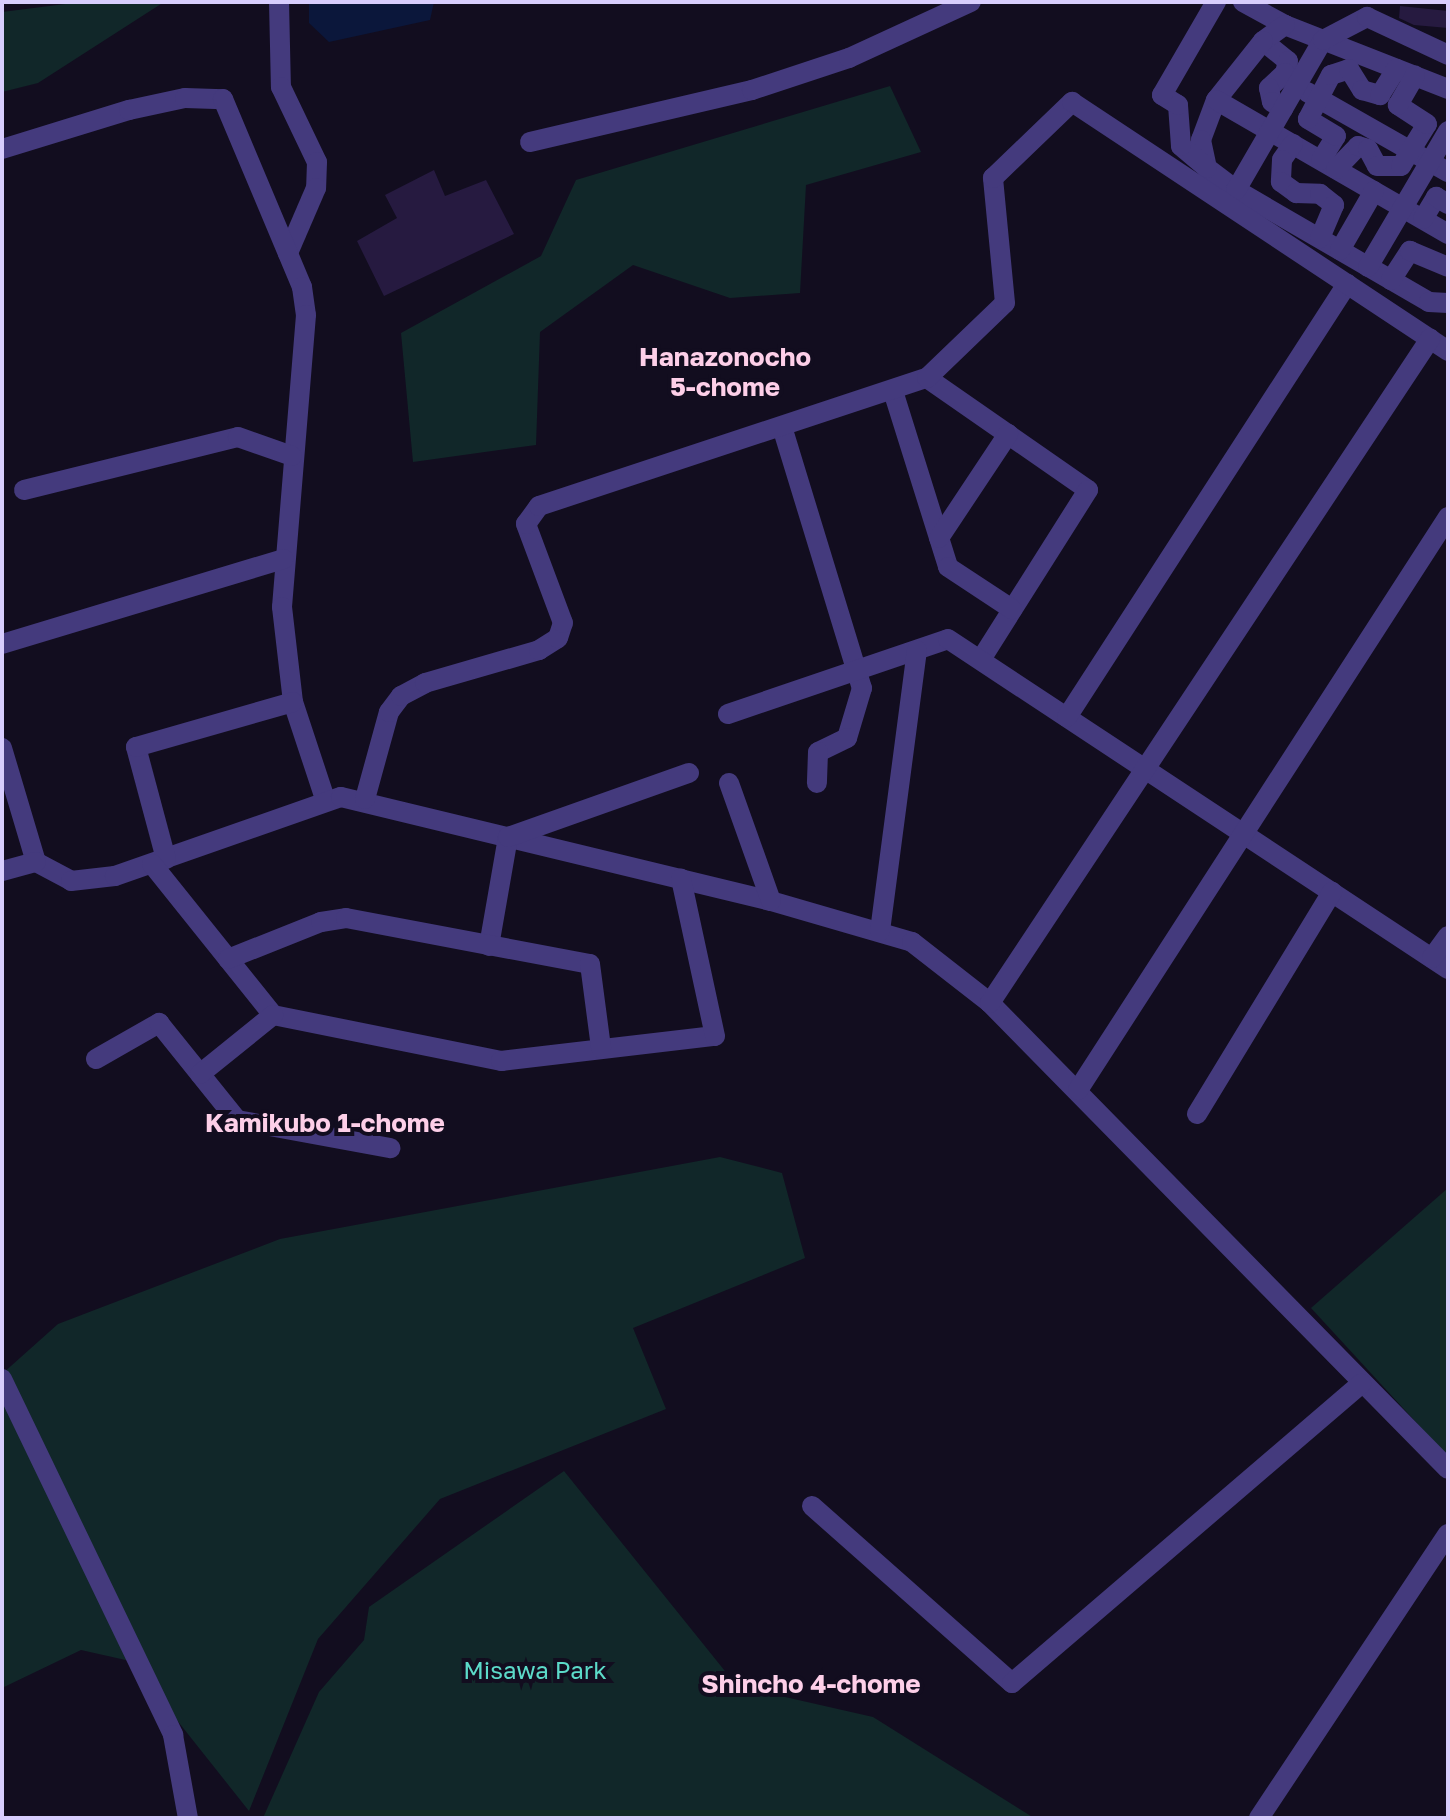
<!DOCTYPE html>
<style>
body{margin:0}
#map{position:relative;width:1450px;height:1820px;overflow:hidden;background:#120d1f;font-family:"Golos Text",sans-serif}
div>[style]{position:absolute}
.green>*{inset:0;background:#112729}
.water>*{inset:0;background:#0b173b}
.building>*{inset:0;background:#261a40}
.minor>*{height:20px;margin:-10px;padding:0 10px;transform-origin:10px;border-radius:10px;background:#443a7d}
span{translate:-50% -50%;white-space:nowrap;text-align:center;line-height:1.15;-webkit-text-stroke:8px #120d1f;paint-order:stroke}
.park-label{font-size:24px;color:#5cdac9}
.neighbourhood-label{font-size:26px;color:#fdcfe8;font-weight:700}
.frame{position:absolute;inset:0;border:4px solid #d8cdfd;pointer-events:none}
</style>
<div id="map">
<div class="green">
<div style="clip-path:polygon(81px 2px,164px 2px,38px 83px,2px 92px,2px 12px)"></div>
<div style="clip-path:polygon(890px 86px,921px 152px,806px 185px,800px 293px,730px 298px,633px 265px,540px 332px,536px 445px,413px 462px,401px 333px,541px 256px,576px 180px)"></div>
<div style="clip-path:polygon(720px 1157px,782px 1173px,805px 1258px,633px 1328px,666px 1409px,440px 1499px,318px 1639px,249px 1811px,130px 1661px,81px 1650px,2px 1688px,2px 1374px,58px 1324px,280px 1239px)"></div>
<div style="clip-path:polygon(1448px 1188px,1448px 1457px,1311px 1308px)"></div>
<div style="clip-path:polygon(564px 1471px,737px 1686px,873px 1717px,1034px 1818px,263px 1818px,319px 1692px,364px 1640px,369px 1607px)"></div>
</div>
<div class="water">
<div style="clip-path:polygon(309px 2px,434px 2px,430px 20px,329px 42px,309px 23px)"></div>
</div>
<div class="building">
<div style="clip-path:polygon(1400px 6px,1448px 11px,1448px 28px,1414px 25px,1399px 18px)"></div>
<div style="clip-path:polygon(434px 170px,445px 196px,486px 180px,514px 234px,384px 296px,357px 241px,397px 218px,385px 195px)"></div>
</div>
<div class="minor">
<div style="left:279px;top:2px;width:85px;rotate:88.7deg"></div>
<div style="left:281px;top:87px;width:83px;rotate:64.4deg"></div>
<div style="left:317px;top:162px;width:26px;rotate:92deg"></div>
<div style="left:316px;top:188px;width:71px;rotate:113.3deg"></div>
<div style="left:1243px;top:2px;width:48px;rotate:28.7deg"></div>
<div style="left:1263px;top:41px;width:32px;rotate:39deg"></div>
<div style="left:1288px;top:61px;width:12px;rotate:104deg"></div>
<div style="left:1285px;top:73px;width:22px;rotate:137deg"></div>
<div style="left:1269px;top:88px;width:14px;rotate:78deg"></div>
<div style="left:1272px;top:102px;width:13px;rotate:32deg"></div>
<div style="left:1448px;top:89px;width:175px;rotate:-158.6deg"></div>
<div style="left:1285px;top:25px;width:27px;rotate:144deg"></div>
<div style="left:1263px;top:41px;width:75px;rotate:128.5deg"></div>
<div style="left:1216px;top:100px;width:43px;rotate:110.6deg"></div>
<div style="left:1201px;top:140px;width:29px;rotate:78deg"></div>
<div style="left:1207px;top:168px;width:36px;rotate:37deg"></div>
<div style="left:1236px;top:190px;width:223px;rotate:30.1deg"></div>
<div style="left:1429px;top:302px;width:19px;rotate:3deg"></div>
<div style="left:1307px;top:92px;width:162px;rotate:29.6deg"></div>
<div style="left:1216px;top:100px;width:268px;rotate:30deg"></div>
<div style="left:530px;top:142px;width:228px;rotate:-13.2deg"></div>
<div style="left:752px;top:90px;width:102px;rotate:-18.3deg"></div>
<div style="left:849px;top:58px;width:134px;rotate:-24.7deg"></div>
<div style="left:1293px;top:144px;width:19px;rotate:125deg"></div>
<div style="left:1282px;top:160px;width:22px;rotate:93deg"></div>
<div style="left:1281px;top:182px;width:19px;rotate:36deg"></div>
<div style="left:1296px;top:193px;width:24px;rotate:2deg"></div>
<div style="left:1320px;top:194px;width:18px;rotate:38deg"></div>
<div style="left:1334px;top:205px;width:36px;rotate:113deg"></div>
<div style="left:2px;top:149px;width:133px;rotate:-17.1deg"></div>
<div style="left:129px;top:110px;width:57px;rotate:-12.1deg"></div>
<div style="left:185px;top:98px;width:38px;rotate:2deg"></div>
<div style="left:223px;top:99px;width:204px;rotate:67.2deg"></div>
<div style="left:302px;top:287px;width:28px;rotate:82deg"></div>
<div style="left:306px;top:315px;width:293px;rotate:94.7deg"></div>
<div style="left:282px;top:607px;width:96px;rotate:83.4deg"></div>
<div style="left:293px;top:702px;width:102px;rotate:71.7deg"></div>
<div style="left:1321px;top:160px;width:28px;rotate:-58deg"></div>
<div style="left:1336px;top:136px;width:33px;rotate:-149deg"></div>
<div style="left:1308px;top:119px;width:50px;rotate:-62.4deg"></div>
<div style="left:1331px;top:75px;width:19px;rotate:-18deg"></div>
<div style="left:1349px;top:69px;width:25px;rotate:58deg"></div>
<div style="left:1362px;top:90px;width:19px;rotate:16deg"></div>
<div style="left:1380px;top:95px;width:31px;rotate:-58deg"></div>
<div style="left:1207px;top:168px;width:34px;rotate:-140deg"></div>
<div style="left:1181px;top:146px;width:41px;rotate:-94.2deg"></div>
<div style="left:1178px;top:105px;width:19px;rotate:-148deg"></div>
<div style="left:1162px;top:95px;width:108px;rotate:-59.9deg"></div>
<div style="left:1336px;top:169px;width:32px;rotate:-46deg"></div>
<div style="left:1358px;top:146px;width:10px;rotate:17deg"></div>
<div style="left:1368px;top:149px;width:19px;rotate:62deg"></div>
<div style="left:1377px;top:166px;width:24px"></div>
<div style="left:1401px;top:166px;width:49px;rotate:-58.2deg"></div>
<div style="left:1427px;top:124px;width:35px;rotate:-147deg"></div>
<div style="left:1398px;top:105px;width:34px;rotate:-60deg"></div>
<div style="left:1236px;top:190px;width:173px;rotate:-59.9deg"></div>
<div style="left:1323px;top:40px;width:50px;rotate:-27.6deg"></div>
<div style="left:1367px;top:17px;width:89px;rotate:25.1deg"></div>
<div style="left:1423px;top:219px;width:26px;rotate:-59deg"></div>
<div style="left:1436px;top:197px;width:14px;rotate:30deg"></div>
<div style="left:1340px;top:250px;width:68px;rotate:-60deg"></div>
<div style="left:1368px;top:267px;width:158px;rotate:-59.5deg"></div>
<div style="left:1391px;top:280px;width:35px;rotate:-57deg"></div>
<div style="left:1410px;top:251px;width:41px;rotate:22.8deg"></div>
<div style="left:927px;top:378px;width:196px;rotate:34.8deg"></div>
<div style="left:1088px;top:490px;width:200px;rotate:122.3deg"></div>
<div style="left:893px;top:391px;width:184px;rotate:72.6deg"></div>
<div style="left:948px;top:567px;width:77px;rotate:33.3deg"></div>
<div style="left:783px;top:430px;width:270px;rotate:73deg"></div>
<div style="left:862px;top:688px;width:52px;rotate:106.7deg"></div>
<div style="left:847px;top:738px;width:32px;rotate:154deg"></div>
<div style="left:818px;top:752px;width:31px;rotate:92deg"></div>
<div style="left:24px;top:490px;width:220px;rotate:-13.9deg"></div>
<div style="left:238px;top:437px;width:57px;rotate:19.4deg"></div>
<div style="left:939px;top:538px;width:125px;rotate:-56.4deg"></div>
<div style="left:2px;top:644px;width:294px;rotate:-16.8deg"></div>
<div style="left:728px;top:714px;width:232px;rotate:-18.8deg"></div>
<div style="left:948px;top:639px;width:599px;rotate:33.42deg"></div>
<div style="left:1067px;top:717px;width:516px;rotate:-57.11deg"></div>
<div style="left:2px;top:748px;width:119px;rotate:73.4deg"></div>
<div style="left:36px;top:862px;width:40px;rotate:28deg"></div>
<div style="left:71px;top:881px;width:44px;rotate:-6.5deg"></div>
<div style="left:115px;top:876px;width:239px;rotate:-19.3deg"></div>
<div style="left:341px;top:797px;width:442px;rotate:13.6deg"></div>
<div style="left:771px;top:901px;width:147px;rotate:16.2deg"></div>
<div style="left:912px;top:942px;width:99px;rotate:38deg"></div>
<div style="left:990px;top:1003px;width:653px;rotate:45.5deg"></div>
<div style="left:729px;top:783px;width:125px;rotate:70.4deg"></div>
<div style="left:365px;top:799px;width:90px;rotate:-74.6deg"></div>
<div style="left:389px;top:712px;width:20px;rotate:-53deg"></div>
<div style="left:401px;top:696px;width:27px;rotate:-28deg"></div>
<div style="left:425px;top:683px;width:119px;rotate:-16.1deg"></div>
<div style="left:539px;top:650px;width:22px;rotate:-32deg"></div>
<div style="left:558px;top:638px;width:16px;rotate:-72deg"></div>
<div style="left:563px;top:623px;width:106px;rotate:-110.5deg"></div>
<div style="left:526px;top:524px;width:22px;rotate:-54deg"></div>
<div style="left:539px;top:506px;width:409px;rotate:-18.3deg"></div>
<div style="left:927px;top:378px;width:108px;rotate:-43.9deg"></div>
<div style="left:1005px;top:303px;width:126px;rotate:-95.5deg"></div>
<div style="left:993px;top:178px;width:110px;rotate:-43.9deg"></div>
<div style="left:1072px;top:102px;width:451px;rotate:33.5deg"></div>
<div style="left:166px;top:859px;width:116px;rotate:-105deg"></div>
<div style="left:136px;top:747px;width:163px;rotate:-16deg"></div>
<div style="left:152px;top:864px;width:193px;rotate:51.3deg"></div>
<div style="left:273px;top:1015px;width:233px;rotate:11.4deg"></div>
<div style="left:501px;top:1061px;width:215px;rotate:-6.7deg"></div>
<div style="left:715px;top:1036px;width:161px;rotate:-102.2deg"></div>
<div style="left:2px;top:871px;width:35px;rotate:-15deg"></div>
<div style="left:880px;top:931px;width:283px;rotate:-82.5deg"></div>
<div style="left:489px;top:946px;width:111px;rotate:-80.1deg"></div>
<div style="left:508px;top:837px;width:192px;rotate:-19.5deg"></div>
<div style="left:1432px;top:958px;width:27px;rotate:-54deg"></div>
<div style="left:228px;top:959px;width:100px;rotate:-21.7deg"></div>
<div style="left:321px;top:922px;width:25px;rotate:-9deg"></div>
<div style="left:346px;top:918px;width:248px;rotate:10.7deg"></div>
<div style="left:590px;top:964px;width:85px;rotate:82.5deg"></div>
<div style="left:990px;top:1003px;width:797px;rotate:-56.47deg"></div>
<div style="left:96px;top:1059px;width:73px;rotate:-29.7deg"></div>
<div style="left:159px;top:1023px;width:124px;rotate:51.2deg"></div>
<div style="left:237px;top:1120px;width:156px;rotate:10.4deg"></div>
<div style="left:200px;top:1074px;width:94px;rotate:-38.9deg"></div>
<div style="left:1078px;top:1090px;width:682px;rotate:-57.15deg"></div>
<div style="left:1197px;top:1114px;width:260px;rotate:-58.7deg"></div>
<div style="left:2px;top:1379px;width:395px;rotate:64.3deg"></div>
<div style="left:173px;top:1735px;width:84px;rotate:79.8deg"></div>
<div style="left:812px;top:1506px;width:267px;rotate:41.5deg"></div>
<div style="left:1012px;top:1683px;width:460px;rotate:-40.6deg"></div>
<div style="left:1259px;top:1818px;width:341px;rotate:-56.4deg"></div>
</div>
<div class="park-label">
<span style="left:535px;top:1670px">Misawa Park</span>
</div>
<div class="neighbourhood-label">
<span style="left:725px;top:372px">Hanazonocho<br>5-chome</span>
<span style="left:325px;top:1123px">Kamikubo 1-chome</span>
<span style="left:811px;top:1684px">Shincho 4-chome</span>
</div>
<div class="frame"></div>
</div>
